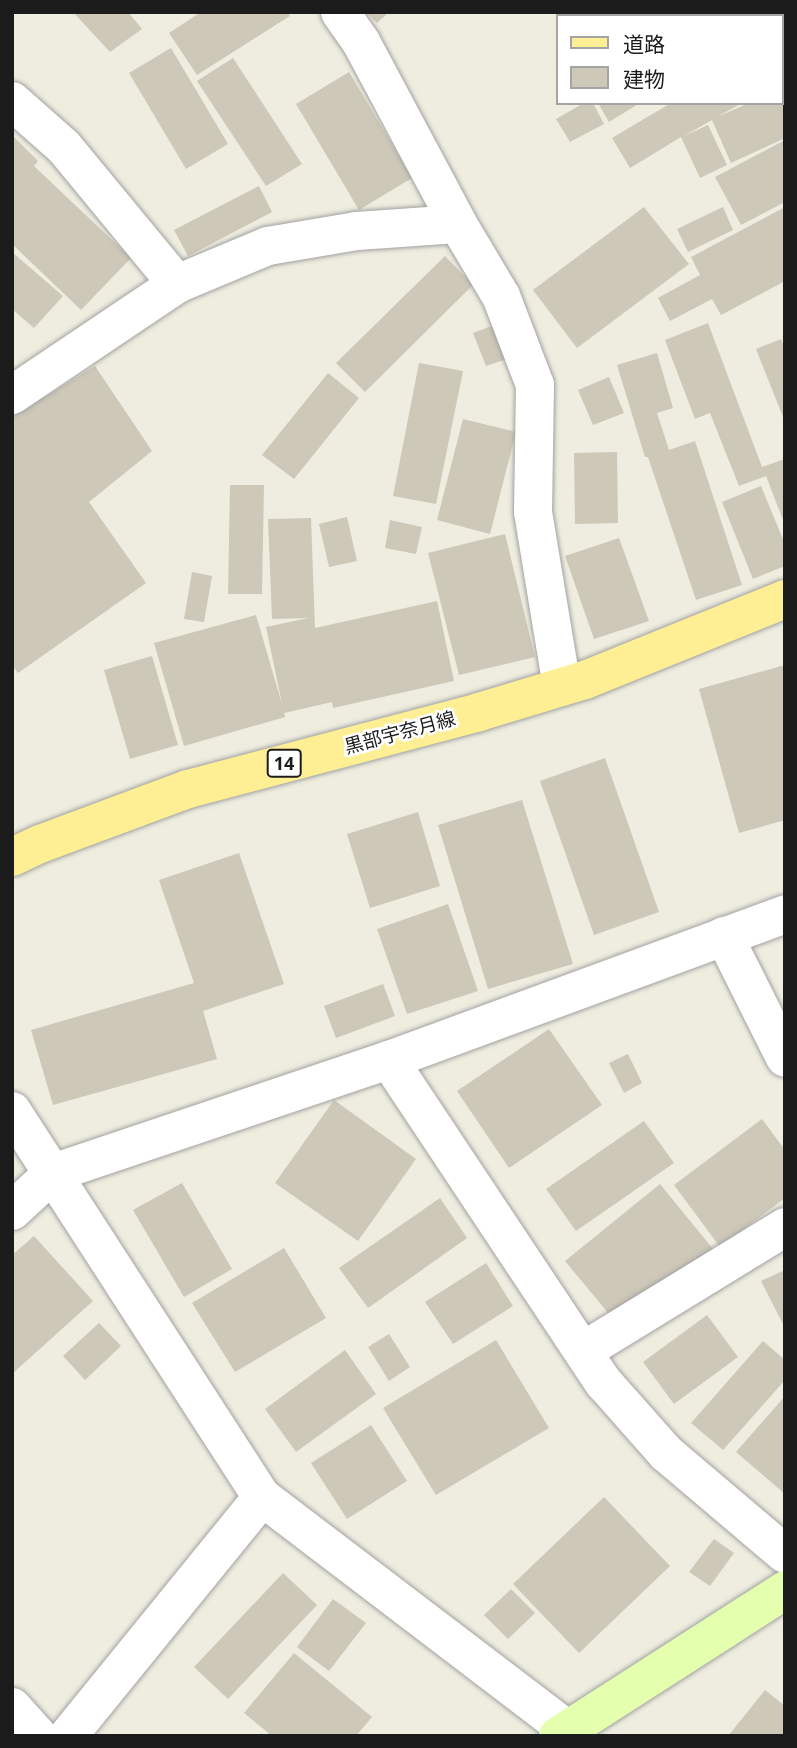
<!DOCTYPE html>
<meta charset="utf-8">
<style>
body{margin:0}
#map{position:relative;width:797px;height:1748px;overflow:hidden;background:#eeeddf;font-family:"Open Sans","Noto Sans JP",sans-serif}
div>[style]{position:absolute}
.building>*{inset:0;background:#cec8b8}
.roads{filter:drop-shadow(0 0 2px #a2a2a2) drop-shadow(0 0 2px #a2a2a2)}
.street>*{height:38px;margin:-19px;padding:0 19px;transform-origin:19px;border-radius:19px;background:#fff}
.secondary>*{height:38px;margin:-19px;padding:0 19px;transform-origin:19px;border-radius:19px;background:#e4ffad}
.primary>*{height:38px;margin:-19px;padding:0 19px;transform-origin:19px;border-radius:19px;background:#ffef94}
span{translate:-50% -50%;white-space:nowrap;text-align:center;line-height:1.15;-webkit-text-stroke:5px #fff;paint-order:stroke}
.shield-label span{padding:2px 5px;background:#fff;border:2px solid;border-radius:5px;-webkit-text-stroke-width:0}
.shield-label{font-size:18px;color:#1b1b1b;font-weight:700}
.street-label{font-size:19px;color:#1b1b1b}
.frame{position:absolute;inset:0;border:14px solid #1b1b1b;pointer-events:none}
.legend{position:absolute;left:556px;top:14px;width:228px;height:91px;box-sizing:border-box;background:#fff;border:2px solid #a4a4a4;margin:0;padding:9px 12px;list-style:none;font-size:21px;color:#1b1b1b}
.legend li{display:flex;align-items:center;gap:14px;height:35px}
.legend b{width:35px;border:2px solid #a4a4a4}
</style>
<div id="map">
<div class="building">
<div style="clip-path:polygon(73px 12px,128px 12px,142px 29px,110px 52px)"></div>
<div style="clip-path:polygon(201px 12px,287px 12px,290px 16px,197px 75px,169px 33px)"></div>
<div style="clip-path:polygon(366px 12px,389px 12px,377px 23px)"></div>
<div style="clip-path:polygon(663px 12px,749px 12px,751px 16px,657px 16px)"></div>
<div style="clip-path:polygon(171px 48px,228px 144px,186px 169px,129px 73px)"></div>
<div style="clip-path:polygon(233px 58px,302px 164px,266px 186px,197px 81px)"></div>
<div style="clip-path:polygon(349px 72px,412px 178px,359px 210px,296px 104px)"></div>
<div style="clip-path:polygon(784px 87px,785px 138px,731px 163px,712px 120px,684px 136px,708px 125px,727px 165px,700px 178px,681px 137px,630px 168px,612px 138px,671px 103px,742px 103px,717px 117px,749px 103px,781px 103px)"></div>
<div style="clip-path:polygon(584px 103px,593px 103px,604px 124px,570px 142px,556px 119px)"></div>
<div style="clip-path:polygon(598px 103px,640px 103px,609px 122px)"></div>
<div style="clip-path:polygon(14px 137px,38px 161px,34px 166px,131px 258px,81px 310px,12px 244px)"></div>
<div style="clip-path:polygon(785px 140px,785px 202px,741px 225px,715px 177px)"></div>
<div style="clip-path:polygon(259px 186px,272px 212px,188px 256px,174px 230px)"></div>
<div style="clip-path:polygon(644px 207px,689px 264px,577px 348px,533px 290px)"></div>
<div style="clip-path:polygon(723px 207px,733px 230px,688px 252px,677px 229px)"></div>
<div style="clip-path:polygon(785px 207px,785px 281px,721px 315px,712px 299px,670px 321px,658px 298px,700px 275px,691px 257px)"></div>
<div style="clip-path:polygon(12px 252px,63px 296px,34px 328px,12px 309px)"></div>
<div style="clip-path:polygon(445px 256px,473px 285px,365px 392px,336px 363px)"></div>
<div style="clip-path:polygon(708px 323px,762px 467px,785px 459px,785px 525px,766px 476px,739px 486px,710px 413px,695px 419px,665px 340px)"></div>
<div style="clip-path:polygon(497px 324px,510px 358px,486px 366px,473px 333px)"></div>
<div style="clip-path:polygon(781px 339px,785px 349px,785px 422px,756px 349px)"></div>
<div style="clip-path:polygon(657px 353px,673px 408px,657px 413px,669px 450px,695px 441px,742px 585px,696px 600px,648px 457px,645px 457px,617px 365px)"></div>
<div style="clip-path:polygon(419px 363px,463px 371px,436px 504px,393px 496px)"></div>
<div style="clip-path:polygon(95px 366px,152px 451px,89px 502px,146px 583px,18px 673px,12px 665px,12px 417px)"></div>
<div style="clip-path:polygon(328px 373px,359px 398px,294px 479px,262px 455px)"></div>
<div style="clip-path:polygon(609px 377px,624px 413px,593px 425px,578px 390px)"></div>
<div style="clip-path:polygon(463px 419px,516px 432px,490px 534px,437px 520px)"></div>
<div style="clip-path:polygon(617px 452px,618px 523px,575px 524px,574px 453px)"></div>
<div style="clip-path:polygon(230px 485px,264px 485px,262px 594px,228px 594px)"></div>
<div style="clip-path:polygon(761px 486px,785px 544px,785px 566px,753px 579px,722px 502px)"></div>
<div style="clip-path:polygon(347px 517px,357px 561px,329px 567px,319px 524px)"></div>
<div style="clip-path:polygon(311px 518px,315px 628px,437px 601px,454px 681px,333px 708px,332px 702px,284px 713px,285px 717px,184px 746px,154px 643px,256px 615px,282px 704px,266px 627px,308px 618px,272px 619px,268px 519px)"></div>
<div style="clip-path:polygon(390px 520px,422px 527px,416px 554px,385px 548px)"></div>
<div style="clip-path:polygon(505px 534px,535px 657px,459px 675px,428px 553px)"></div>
<div style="clip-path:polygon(619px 538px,649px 621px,594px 639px,565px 556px)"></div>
<div style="clip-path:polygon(192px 572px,212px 576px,204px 622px,184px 619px)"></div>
<div style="clip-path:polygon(152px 656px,178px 745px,130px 759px,104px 670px)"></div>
<div style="clip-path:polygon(785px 665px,785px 820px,739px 833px,699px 689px)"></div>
<div style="clip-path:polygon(605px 758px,659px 912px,594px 935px,540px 781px)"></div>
<div style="clip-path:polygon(522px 800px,573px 964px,488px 989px,438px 825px)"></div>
<div style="clip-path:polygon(418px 812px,440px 886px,370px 908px,347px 834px)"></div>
<div style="clip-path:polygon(239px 853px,284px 984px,203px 1011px,217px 1059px,53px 1105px,31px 1030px,194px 983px,159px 880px)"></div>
<div style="clip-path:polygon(448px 904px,478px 991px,407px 1014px,377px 929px)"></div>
<div style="clip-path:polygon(383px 984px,395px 1016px,336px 1038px,324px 1006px)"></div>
<div style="clip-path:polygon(549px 1029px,602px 1105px,509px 1168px,457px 1091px)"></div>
<div style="clip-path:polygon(628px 1054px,642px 1083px,624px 1093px,609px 1063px)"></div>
<div style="clip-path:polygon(334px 1100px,416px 1159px,358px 1241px,275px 1183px)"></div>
<div style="clip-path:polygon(762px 1119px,785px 1150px,785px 1198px,720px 1247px,674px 1185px)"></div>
<div style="clip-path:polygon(644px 1121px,674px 1163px,576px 1231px,546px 1189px)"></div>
<div style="clip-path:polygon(182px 1183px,232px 1269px,184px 1297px,133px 1210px)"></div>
<div style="clip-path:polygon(660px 1184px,713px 1249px,619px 1326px,565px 1261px)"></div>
<div style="clip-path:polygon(440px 1198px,467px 1238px,368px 1308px,339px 1268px)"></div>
<div style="clip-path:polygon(34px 1236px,93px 1301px,12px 1374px,12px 1255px)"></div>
<div style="clip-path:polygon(284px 1248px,326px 1318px,235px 1372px,192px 1303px)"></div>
<div style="clip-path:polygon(486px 1263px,513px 1306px,453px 1344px,425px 1302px)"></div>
<div style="clip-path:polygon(785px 1270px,785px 1328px,761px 1281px)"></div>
<div style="clip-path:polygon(707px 1315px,738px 1357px,674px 1404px,643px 1362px)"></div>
<div style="clip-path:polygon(99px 1323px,121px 1346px,85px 1380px,63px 1356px)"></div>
<div style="clip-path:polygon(389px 1334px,410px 1367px,389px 1381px,368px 1347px)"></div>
<div style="clip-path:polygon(496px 1340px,549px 1428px,436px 1495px,383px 1408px)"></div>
<div style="clip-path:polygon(763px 1341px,785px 1360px,785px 1380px,723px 1450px,691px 1423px)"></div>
<div style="clip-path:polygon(345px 1350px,376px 1394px,296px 1452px,265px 1409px)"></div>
<div style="clip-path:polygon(785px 1396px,785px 1494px,736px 1452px)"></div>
<div style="clip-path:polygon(371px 1425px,407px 1481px,347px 1519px,311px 1463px)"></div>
<div style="clip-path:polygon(604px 1497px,670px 1566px,579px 1653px,513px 1584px)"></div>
<div style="clip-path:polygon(714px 1539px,734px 1553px,710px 1586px,689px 1572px)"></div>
<div style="clip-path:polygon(283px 1573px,317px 1605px,228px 1699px,194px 1667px)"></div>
<div style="clip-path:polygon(511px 1589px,535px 1613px,508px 1639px,484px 1615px)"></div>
<div style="clip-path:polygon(333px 1599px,366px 1623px,329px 1671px,297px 1647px)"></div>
<div style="clip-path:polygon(294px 1653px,372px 1717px,356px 1736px,272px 1736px,244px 1713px)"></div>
<div style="clip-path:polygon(765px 1690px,785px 1706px,785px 1736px,728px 1736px)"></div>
</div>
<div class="roads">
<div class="street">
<div style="left:340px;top:12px;width:37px;rotate:55deg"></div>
<div style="left:361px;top:42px;width:206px;rotate:61.9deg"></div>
<div style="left:782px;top:12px;width:6px;rotate:59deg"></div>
<div style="left:12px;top:101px;width:69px;rotate:41.5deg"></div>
<div style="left:64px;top:147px;width:178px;rotate:50.5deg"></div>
<div style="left:12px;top:395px;width:199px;rotate:-33.9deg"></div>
<div style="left:177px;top:284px;width:99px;rotate:-22.7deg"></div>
<div style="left:268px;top:246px;width:90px;rotate:-9.6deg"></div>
<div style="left:357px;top:231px;width:101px;rotate:-4deg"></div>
<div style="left:458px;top:224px;width:84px;rotate:59.2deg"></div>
<div style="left:501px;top:296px;width:95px;rotate:69.1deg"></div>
<div style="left:535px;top:385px;width:127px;rotate:90.9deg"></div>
<div style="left:533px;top:512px;width:177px;rotate:80.6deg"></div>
<div style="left:724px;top:936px;width:136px;rotate:63.4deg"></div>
<div style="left:389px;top:1060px;width:388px;rotate:56.4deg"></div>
<div style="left:604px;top:1383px;width:94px;rotate:48.5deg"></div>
<div style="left:666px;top:1453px;width:156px;rotate:40.3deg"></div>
<div style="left:12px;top:1111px;width:460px;rotate:57.1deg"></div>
<div style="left:262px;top:1497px;width:395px;rotate:37.3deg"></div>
<div style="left:12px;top:1211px;width:56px;rotate:-42.8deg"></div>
<div style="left:53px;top:1173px;width:354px;rotate:-18.6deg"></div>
<div style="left:389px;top:1060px;width:422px;rotate:-20.2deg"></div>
<div style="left:583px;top:1351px;width:237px;rotate:-31.5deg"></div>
<div style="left:12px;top:1707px;width:39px;rotate:48deg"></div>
<div style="left:68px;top:1736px;width:308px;rotate:-50.9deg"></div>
</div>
<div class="secondary">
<div style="left:558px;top:1736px;width:270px;rotate:-32.7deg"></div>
</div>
<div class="primary">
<div style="left:12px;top:857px;width:31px;rotate:-25deg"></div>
<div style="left:40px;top:844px;width:158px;rotate:-20.4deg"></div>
<div style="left:188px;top:789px;width:301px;rotate:-14.8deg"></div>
<div style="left:479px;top:712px;width:111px;rotate:-16.8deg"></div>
<div style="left:585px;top:680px;width:216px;rotate:-22deg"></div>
</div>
</div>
<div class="shield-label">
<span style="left:284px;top:763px">14</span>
</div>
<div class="street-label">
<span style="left:400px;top:733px;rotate:-15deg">黒部宇奈月線</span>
</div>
<div class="frame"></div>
<ul class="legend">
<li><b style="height:9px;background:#ffef94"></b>道路</li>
<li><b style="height:19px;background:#cec8b8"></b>建物</li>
</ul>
</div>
